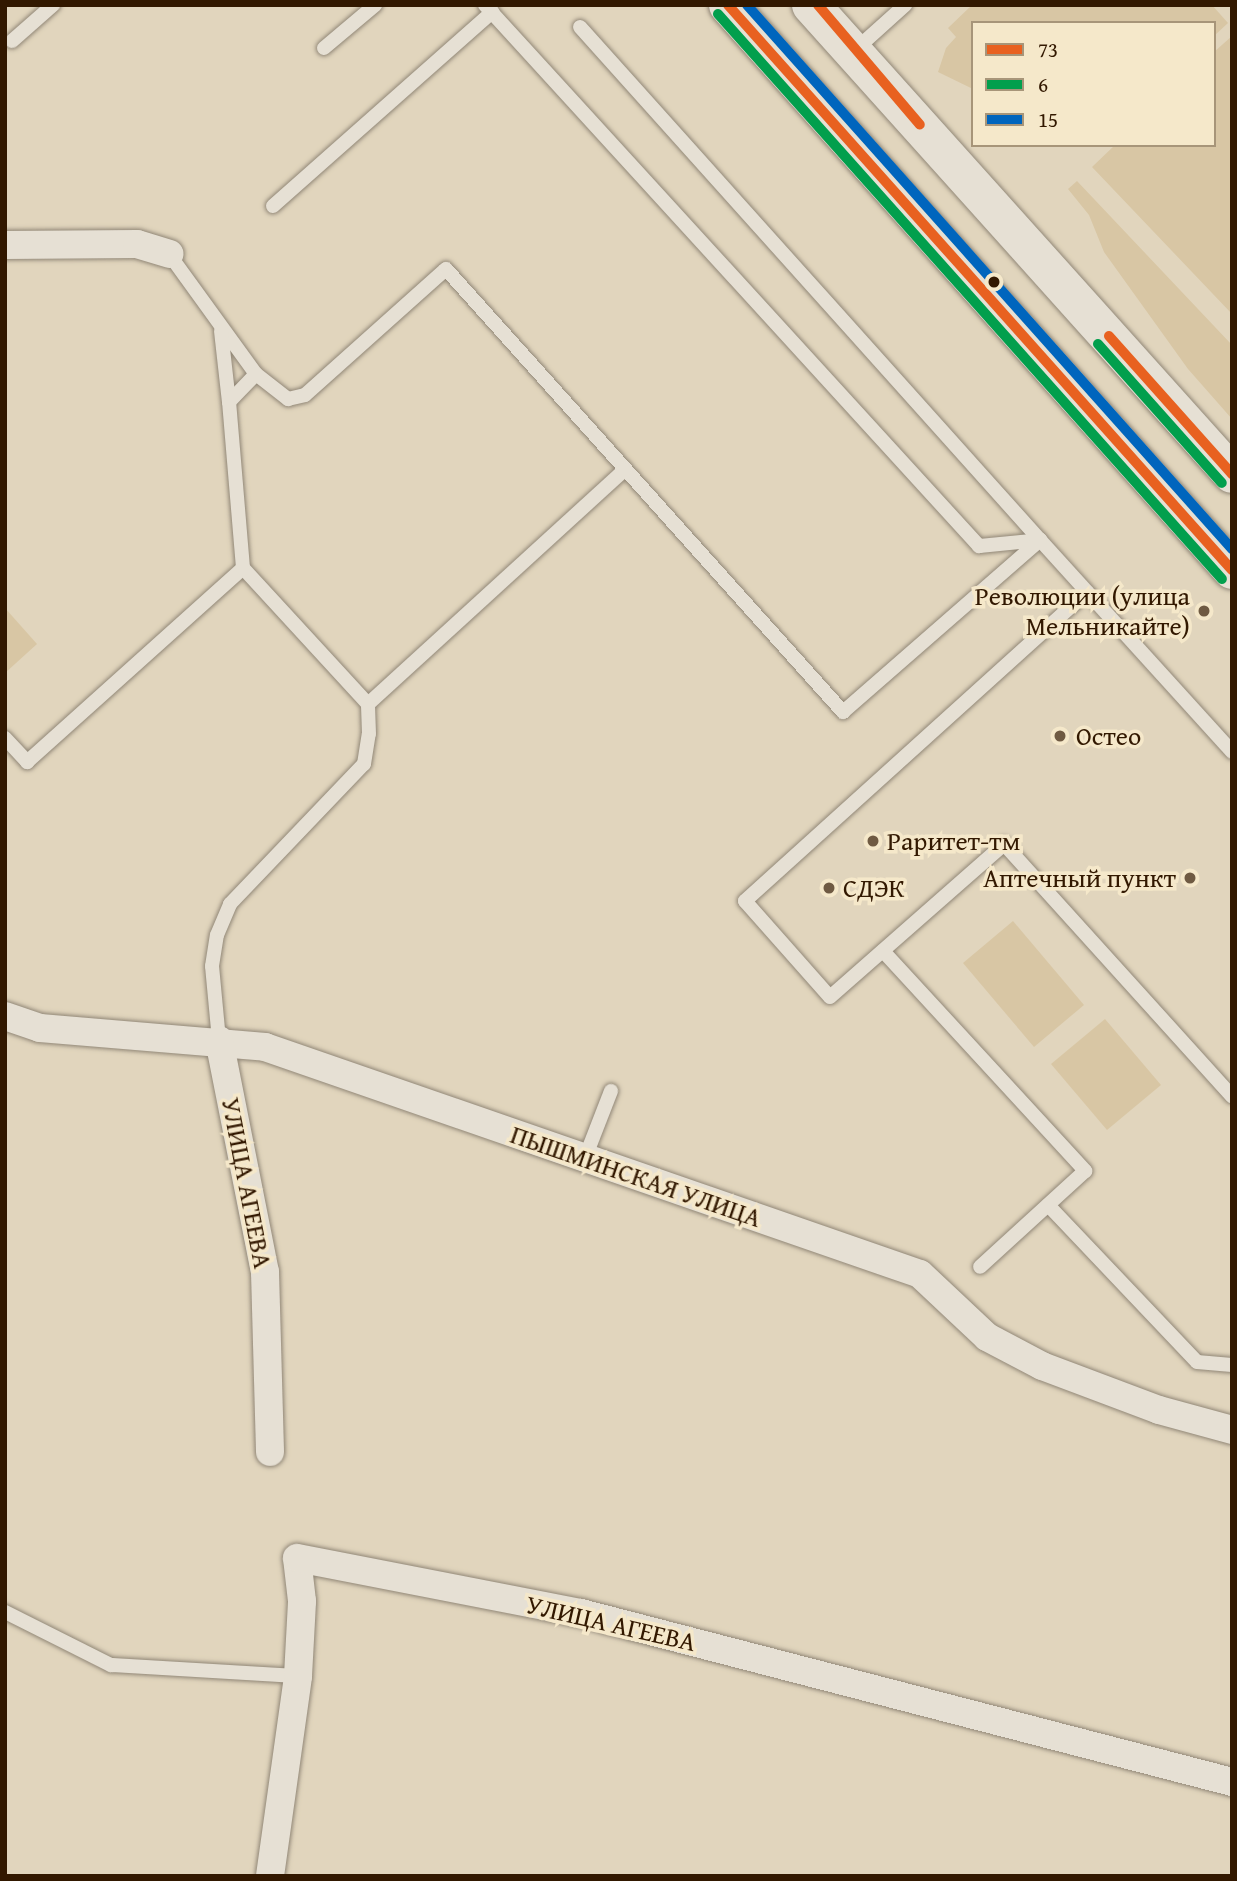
<!DOCTYPE html>
<meta charset="utf-8">
<style>
body{margin:0}
#map{position:relative;width:1237px;height:1881px;overflow:hidden;background:#e1d5bd;font-family:"Gentium Book Plus",serif}
div>[style]{position:absolute}
.green>*{inset:0;background:#d8c6a4}
.roads{filter:drop-shadow(0 0 2px #918777) drop-shadow(0 0 2px #918777)}
.lane>*{height:14px;margin:-7px;padding:0 7px;transform-origin:7px;border-radius:7px;background:#e6e0d4}
.street>*{height:28px;margin:-14px;padding:0 14px;transform-origin:14px;border-radius:14px;background:#e6e0d4}
.secondary>*{height:38px;margin:-19px;padding:0 19px;transform-origin:19px;border-radius:19px;background:#e6e0d4}
.bus-1>*{height:10px;margin:-5px;padding:0 5px;transform-origin:5px;border-radius:5px;background:#e86120}
.bus-2>*{height:10px;margin:-5px;padding:0 5px;transform-origin:5px;border-radius:5px;background:#029f4d}
.bus-3>*{height:10px;margin:-5px;padding:0 5px;transform-origin:5px;border-radius:5px;background:#0065bd}
.dots>*{width:19px;height:19px;translate:-50% -50%;box-sizing:border-box;border:4px solid #f5e8ca;border-radius:50%}
span{translate:-50% -50%;white-space:nowrap;text-align:center;line-height:1.15;-webkit-text-stroke:7px #f5e8ca;paint-order:stroke}
.poi-label{font-size:26px;color:#321800}
.right{translate:-100% -50%;text-align:right}
.left{translate:0 -50%;text-align:left}
.street-label{font-size:26px;color:#321800}
.frame{position:absolute;inset:0;border:7px solid #321800;pointer-events:none}
.legend{position:absolute;left:971px;top:21px;width:245px;height:126px;box-sizing:border-box;background:#f5e8ca;border:2px solid #a79579;margin:0;padding:9px 12px;list-style:none;font-size:21px;color:#321800}
.legend li{display:flex;align-items:center;gap:14px;height:35px}
.legend b{width:35px;border:2px solid #a79579}
</style>
<div id="map">
<div class="green">
<div style="clip-path:polygon(972px 5px,1212px 5px,1228px 23px,1214px 36px,1214px 23px,973px 23px,973px 89px,938px 72px,946px 48px,956px 37px,948px 28px)"></div>
<div style="clip-path:polygon(1232px 36px,1232px 314px,1092px 167px,1115px 145px,1214px 145px,1214px 52px)"></div>
<div style="clip-path:polygon(1077px 181px,1232px 345px,1232px 419px,1188px 369px,1104px 252px,1089px 215px,1068px 189px)"></div>
<div style="clip-path:polygon(5px 608px,37px 644px,5px 673px)"></div>
<div style="clip-path:polygon(1013px 921px,1084px 1005px,1034px 1047px,963px 963px)"></div>
<div style="clip-path:polygon(1105px 1019px,1161px 1085px,1107px 1130px,1051px 1064px)"></div>
</div>
<div class="roads">
<div class="lane">
<div style="left:485px;top:5px;width:733px;rotate:47.6deg"></div>
<div style="left:979px;top:546px;width:61px;rotate:-5.6deg"></div>
<div style="left:1040px;top:540px;width:286px;rotate:47.8deg"></div>
<div style="left:12px;top:41px;width:55px;rotate:-41.3deg"></div>
<div style="left:324px;top:48px;width:67px;rotate:-40.1deg"></div>
<div style="left:854px;top:51px;width:69px;rotate:-42deg"></div>
<div style="left:273px;top:206px;width:293px;rotate:-41.5deg"></div>
<div style="left:169px;top:254px;width:148px;rotate:54.1deg"></div>
<div style="left:256px;top:374px;width:41px;rotate:38deg"></div>
<div style="left:288px;top:399px;width:17px;rotate:-13deg"></div>
<div style="left:305px;top:395px;width:189px;rotate:-41.8deg"></div>
<div style="left:446px;top:269px;width:595px;rotate:48.13deg"></div>
<div style="left:843px;top:712px;width:262px;rotate:-41.1deg"></div>
<div style="left:1040px;top:540px;width:689px;rotate:-131.88deg"></div>
<div style="left:221px;top:331px;width:71px;rotate:83.6deg"></div>
<div style="left:1087px;top:592px;width:461px;rotate:137.9deg"></div>
<div style="left:745px;top:901px;width:128px;rotate:48.5deg"></div>
<div style="left:830px;top:997px;width:232px;rotate:-41.3deg"></div>
<div style="left:1004px;top:844px;width:340px;rotate:47.9deg"></div>
<div style="left:368px;top:704px;width:347px;rotate:-42.4deg"></div>
<div style="left:5px;top:738px;width:33px;rotate:47deg"></div>
<div style="left:27px;top:762px;width:290px;rotate:-41.9deg"></div>
<div style="left:883px;top:951px;width:299px;rotate:47.4deg"></div>
<div style="left:1085px;top:1171px;width:142px;rotate:137.6deg"></div>
<div style="left:219px;top:1040px;width:74px;rotate:-95.4deg"></div>
<div style="left:212px;top:966px;width:31px;rotate:-81deg"></div>
<div style="left:217px;top:935px;width:34px;rotate:-67deg"></div>
<div style="left:230px;top:904px;width:194px;rotate:-46.3deg"></div>
<div style="left:364px;top:764px;width:30px;rotate:-81deg"></div>
<div style="left:369px;top:734px;width:30px;rotate:-92deg"></div>
<div style="left:368px;top:704px;width:185px;rotate:-132.6deg"></div>
<div style="left:243px;top:568px;width:167px;rotate:-94.8deg"></div>
<div style="left:229px;top:402px;width:39px;rotate:-46deg"></div>
<div style="left:585px;top:1158px;width:72px;rotate:-68.8deg"></div>
<div style="left:1048px;top:1205px;width:216px;rotate:46.5deg"></div>
<div style="left:1197px;top:1362px;width:35px;rotate:5deg"></div>
<div style="left:5px;top:1612px;width:119px;rotate:26.6deg"></div>
<div style="left:111px;top:1665px;width:187px;rotate:3.4deg"></div>
</div>
<div class="street">
<div style="left:5px;top:245px;width:132px;rotate:-0.4deg"></div>
<div style="left:137px;top:244px;width:34px;rotate:17deg"></div>
<div style="left:5px;top:1016px;width:37px;rotate:19deg"></div>
<div style="left:40px;top:1028px;width:226px;rotate:4.8deg"></div>
<div style="left:265px;top:1047px;width:693px;rotate:19.11deg"></div>
<div style="left:920px;top:1274px;width:92px;rotate:43.2deg"></div>
<div style="left:987px;top:1337px;width:62px;rotate:27.8deg"></div>
<div style="left:1042px;top:1366px;width:125px;rotate:20.6deg"></div>
<div style="left:1159px;top:1410px;width:76px;rotate:15.3deg"></div>
<div style="left:219px;top:1040px;width:237px;rotate:78.8deg"></div>
<div style="left:265px;top:1272px;width:180px;rotate:88.4deg"></div>
<div style="left:270px;top:1876px;width:202px;rotate:-82deg"></div>
<div style="left:298px;top:1676px;width:75px;rotate:-86.9deg"></div>
<div style="left:302px;top:1601px;width:43px;rotate:-96.6deg"></div>
<div style="left:297px;top:1558px;width:289px;rotate:11deg"></div>
<div style="left:581px;top:1613px;width:673px;rotate:14.55deg"></div>
</div>
<div class="secondary">
<div style="left:728px;top:5px;width:757px;rotate:48.27deg"></div>
<div style="left:811px;top:5px;width:630px;rotate:48.09deg"></div>
</div>
</div>
<div class="bus-1">
<div style="left:728px;top:5px;width:757px;rotate:48.27deg"></div>
<div style="left:818px;top:5px;width:157px;rotate:49.6deg"></div>
<div style="left:1109px;top:336px;width:185px;rotate:48.3deg"></div>
</div>
<div class="bus-2">
<div style="left:718px;top:14px;width:757px;rotate:48.27deg"></div>
<div style="left:1098px;top:344px;width:186px;rotate:48.3deg"></div>
</div>
<div class="bus-3">
<div style="left:747px;top:5px;width:729px;rotate:48.28deg"></div>
</div>
<div class="dots">
<div style="left:994px;top:282px;background:#321800"></div>
<div style="left:1204px;top:611px;background:#6f5a42"></div>
<div style="left:1060px;top:736px;background:#6f5a42"></div>
<div style="left:873px;top:841px;background:#6f5a42"></div>
<div style="left:1190px;top:878px;background:#6f5a42"></div>
<div style="left:829px;top:888px;background:#6f5a42"></div>
</div>
<div class="poi-label">
<span class="right" style="left:1190px;top:611px">Революции (улица<br>Мельникайте)</span>
<span class="left" style="left:1076px;top:736px">Остео</span>
<span class="left" style="left:887px;top:841px">Раритет-тм</span>
<span class="right" style="left:1176px;top:878px">Аптечный пункт</span>
<span class="left" style="left:843px;top:888px">СДЭК</span>
</div>
<div class="street-label">
<span style="left:636px;top:1176px;rotate:19deg">ПЫШМИНСКАЯ УЛИЦА</span>
<span style="left:247px;top:1183px;rotate:79deg">УЛИЦА АГЕЕВА</span>
<span style="left:611px;top:1623px;rotate:13deg">УЛИЦА АГЕЕВА</span>
</div>
<div class="frame"></div>
<ul class="legend">
<li><b style="height:9px;background:#e86120"></b>73</li>
<li><b style="height:9px;background:#029f4d"></b>6</li>
<li><b style="height:9px;background:#0065bd"></b>15</li>
</ul>
</div>
